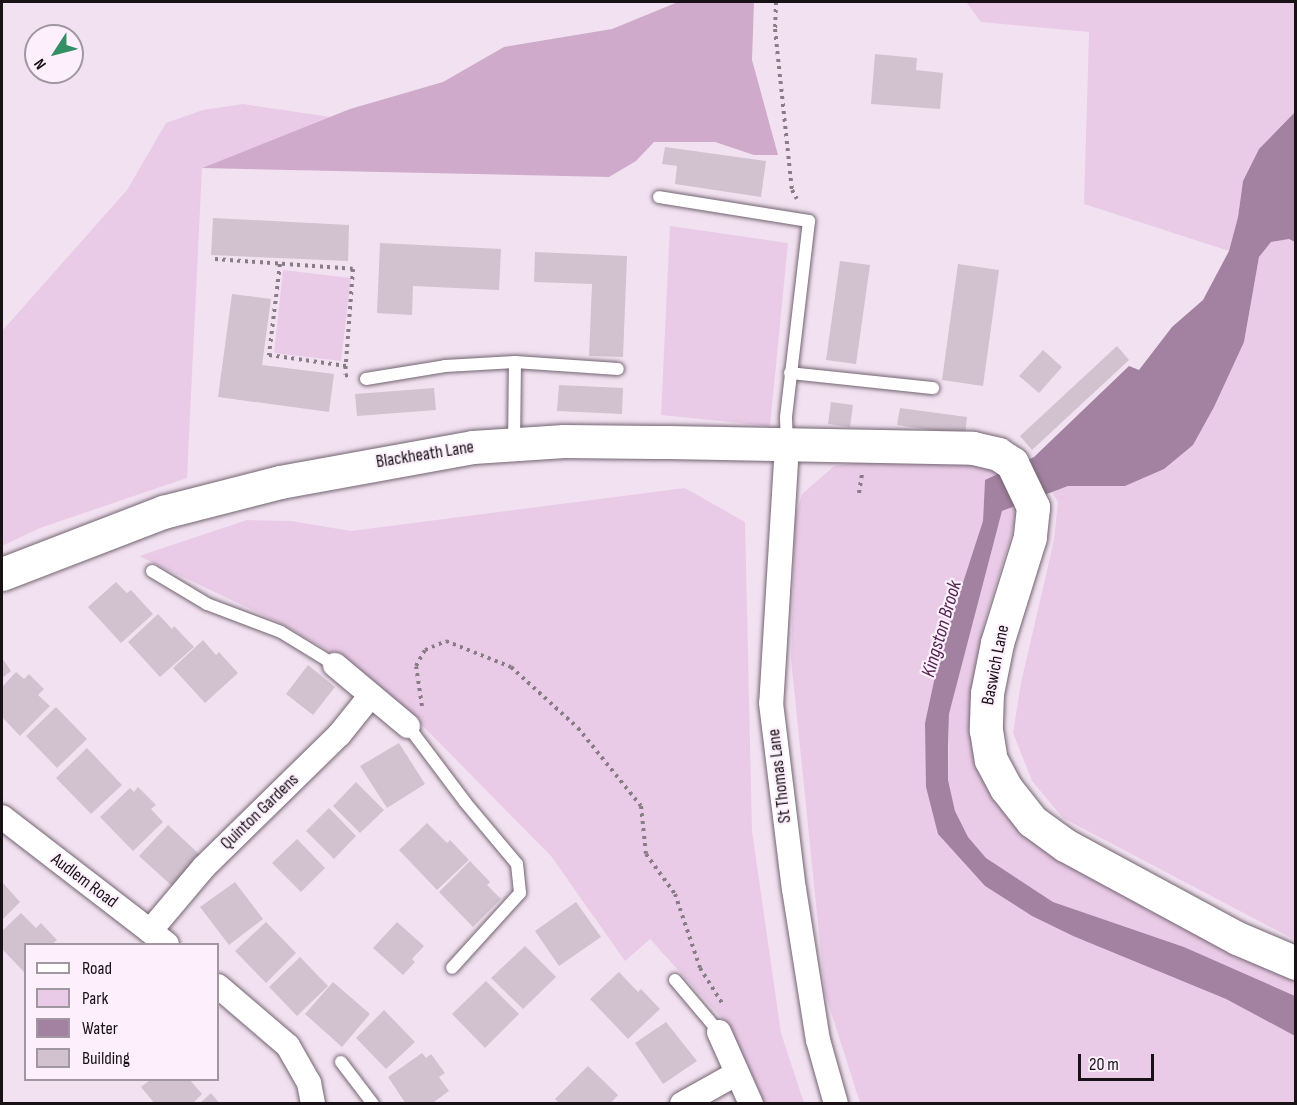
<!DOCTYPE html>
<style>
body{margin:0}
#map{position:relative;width:1297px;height:1105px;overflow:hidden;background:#f2e2f1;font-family:"Sofia Sans Condensed",sans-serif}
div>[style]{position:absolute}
.green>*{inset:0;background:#eacbe7}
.forest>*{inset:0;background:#cfaacb}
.water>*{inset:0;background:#a381a0}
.building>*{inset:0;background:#d2c2d0}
.path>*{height:4px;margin-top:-2px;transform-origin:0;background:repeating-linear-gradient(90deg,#887d87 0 3px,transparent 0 7.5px)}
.roads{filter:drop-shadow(0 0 2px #736471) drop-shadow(0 0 2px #736471)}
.lane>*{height:12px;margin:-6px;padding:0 6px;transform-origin:6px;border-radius:6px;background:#fff}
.street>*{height:24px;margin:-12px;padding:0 12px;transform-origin:12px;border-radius:12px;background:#fff}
.secondary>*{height:33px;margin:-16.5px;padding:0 16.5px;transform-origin:16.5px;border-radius:16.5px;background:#fff}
span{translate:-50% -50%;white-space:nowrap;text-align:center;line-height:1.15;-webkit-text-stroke:4.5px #fdf0fc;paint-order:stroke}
.street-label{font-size:18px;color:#181217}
.water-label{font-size:20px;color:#522550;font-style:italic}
.frame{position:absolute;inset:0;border:3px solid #181217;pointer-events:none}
.legend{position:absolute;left:24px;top:943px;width:195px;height:138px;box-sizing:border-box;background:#fdf0fc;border:2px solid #a197a0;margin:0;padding:8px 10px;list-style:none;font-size:18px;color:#181217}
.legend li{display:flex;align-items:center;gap:12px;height:30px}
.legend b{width:30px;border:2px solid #a197a0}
.north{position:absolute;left:24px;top:24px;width:60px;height:60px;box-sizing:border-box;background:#fdf0fc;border:2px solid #a197a0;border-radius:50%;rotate:234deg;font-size:16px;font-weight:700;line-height:24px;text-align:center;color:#181217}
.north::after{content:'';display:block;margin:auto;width:21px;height:27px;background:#358f64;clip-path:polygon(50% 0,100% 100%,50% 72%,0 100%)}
.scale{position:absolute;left:1078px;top:1054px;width:76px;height:27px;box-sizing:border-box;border:3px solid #181217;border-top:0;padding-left:8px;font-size:18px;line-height:21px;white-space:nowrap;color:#181217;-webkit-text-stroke:4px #fdf0fc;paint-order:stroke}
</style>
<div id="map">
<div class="green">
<div style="clip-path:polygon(966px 2px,1295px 2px,1295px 112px,1259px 149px,1243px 181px,1238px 217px,1229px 251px,1084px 204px,1089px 32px,981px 22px)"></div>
<div style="clip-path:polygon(243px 104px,331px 117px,202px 168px,187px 478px,40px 528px,2px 546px,2px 331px,127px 190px,166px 123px,203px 110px)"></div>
<div style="clip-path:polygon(670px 226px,788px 243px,770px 426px,661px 415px)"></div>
<div style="clip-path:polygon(1289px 239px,1295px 242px,1295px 940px,1063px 818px,1032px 781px,1013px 733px,1021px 683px,1054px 540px,1058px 502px,1052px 492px,1068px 486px,1125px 486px,1193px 445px,1244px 342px,1259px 257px,1270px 242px)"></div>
<div style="clip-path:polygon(283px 270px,351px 278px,341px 361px,274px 353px)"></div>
<div style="clip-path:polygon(881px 460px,1001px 464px,1006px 471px,985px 481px,983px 521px,940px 653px,925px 723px,938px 834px,985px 886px,1032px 916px,1073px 936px,1226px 999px,1295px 1036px,1295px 1103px,860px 1103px,825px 993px,791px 659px,795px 517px,802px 494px,834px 466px)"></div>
<div style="clip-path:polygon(685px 488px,745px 522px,752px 831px,781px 1033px,804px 1103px,765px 1103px,727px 1024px,650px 939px,625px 961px,551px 856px,412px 715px,347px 661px,282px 624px,139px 556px,247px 520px,291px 521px,351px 531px)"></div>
<div style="clip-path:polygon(1021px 504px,984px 623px,971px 704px,1030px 836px,1149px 911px,1295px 975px,1295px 996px,1184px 947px,1053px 902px,986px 858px,968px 837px,955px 811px,948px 780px,949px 714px,1002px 511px)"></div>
</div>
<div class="forest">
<div style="clip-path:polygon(678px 2px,754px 2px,752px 60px,778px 155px,754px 155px,715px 142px,654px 142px,636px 161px,609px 177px,202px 168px,350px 109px,443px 82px,504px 47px,612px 29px)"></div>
</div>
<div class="water">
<div style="clip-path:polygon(1295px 112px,1295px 242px,1289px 239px,1271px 242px,1259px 257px,1244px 342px,1214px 407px,1193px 445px,1164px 469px,1125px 486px,1068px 486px,1002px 511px,949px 714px,948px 746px,948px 780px,955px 811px,968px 837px,986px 858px,1053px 902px,1184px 947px,1295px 996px,1295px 1036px,1226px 999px,1073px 936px,1032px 916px,985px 886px,938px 834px,926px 787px,925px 723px,940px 653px,983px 521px,985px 480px,1034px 457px,1129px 366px,1139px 370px,1172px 327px,1203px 300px,1229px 251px,1238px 217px,1243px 181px,1259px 149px)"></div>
</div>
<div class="building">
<div style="clip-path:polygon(875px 54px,917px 58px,916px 70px,943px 73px,940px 109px,871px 104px)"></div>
<div style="clip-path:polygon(665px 147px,766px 161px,761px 197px,675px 184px,677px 166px,662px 164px)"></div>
<div style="clip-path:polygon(213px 218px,349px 225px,348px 261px,211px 255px)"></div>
<div style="clip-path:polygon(380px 243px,501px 249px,499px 290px,413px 286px,412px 315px,377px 313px)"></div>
<div style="clip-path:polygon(535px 252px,627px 256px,623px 357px,589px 356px,592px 284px,534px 282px)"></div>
<div style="clip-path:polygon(840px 261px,870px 265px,856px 364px,826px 360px)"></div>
<div style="clip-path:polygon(958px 264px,999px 270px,983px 386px,942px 380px)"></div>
<div style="clip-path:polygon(232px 294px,271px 299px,262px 365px,334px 374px,329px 412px,218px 397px)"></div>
<div style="clip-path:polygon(1117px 346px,1129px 360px,1032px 450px,1020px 436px)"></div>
<div style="clip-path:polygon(1043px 350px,1062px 367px,1039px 393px,1019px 376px)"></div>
<div style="clip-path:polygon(559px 385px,623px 388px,622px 414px,557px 411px)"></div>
<div style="clip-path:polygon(434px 388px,436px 410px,357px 416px,355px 394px)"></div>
<div style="clip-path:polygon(831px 402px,853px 405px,850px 427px,828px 424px)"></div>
<div style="clip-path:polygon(900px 408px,967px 417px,965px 435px,897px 425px)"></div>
<div style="clip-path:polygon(116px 582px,127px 593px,131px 590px,153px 614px,121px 643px,88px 607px)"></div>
<div style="clip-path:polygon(158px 614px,172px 629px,174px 626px,194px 647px,160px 677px,128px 642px)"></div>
<div style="clip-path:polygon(203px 640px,216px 655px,219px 652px,238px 673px,205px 703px,173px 668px)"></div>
<div style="clip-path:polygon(2px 658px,11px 671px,2px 678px)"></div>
<div style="clip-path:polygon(308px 665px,335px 687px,313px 715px,286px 694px)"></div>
<div style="clip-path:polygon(16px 672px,24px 679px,29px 674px,44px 689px,38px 695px,50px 706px,20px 736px,2px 717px,2px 687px)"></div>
<div style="clip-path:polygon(56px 707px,87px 739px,57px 768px,26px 736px)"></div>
<div style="clip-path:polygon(399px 743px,425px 784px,387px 808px,360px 766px)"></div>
<div style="clip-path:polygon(87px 748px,122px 785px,91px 814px,56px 778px)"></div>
<div style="clip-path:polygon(356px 782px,384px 810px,360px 833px,333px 806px)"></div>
<div style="clip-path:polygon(138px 787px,156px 805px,151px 809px,163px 822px,133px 851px,100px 817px,130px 788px,134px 792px)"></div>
<div style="clip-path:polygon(329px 808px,356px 836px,334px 859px,306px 831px)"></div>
<div style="clip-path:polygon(427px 823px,447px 843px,450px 840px,469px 860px,437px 890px,399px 850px)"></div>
<div style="clip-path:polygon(168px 825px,200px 855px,172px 886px,139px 856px)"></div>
<div style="clip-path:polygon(297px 839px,325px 868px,301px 892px,272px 863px)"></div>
<div style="clip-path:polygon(470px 861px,490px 882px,487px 885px,501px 899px,473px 927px,439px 892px)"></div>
<div style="clip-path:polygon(2px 882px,20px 902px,2px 920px)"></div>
<div style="clip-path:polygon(235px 882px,263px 919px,229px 945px,200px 907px)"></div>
<div style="clip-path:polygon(576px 902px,601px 937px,559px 966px,535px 931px)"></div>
<div style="clip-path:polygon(21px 913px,36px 928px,41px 923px,57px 940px,52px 944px,26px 944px,24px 972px,2px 949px,2px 931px)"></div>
<div style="clip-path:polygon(266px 922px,296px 953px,266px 983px,235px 951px)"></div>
<div style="clip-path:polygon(397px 922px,424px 946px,412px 959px,415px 962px,403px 975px,373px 948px)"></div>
<div style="clip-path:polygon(525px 946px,556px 977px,523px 1009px,491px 978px)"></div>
<div style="clip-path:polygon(300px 957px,328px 986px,297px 1016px,269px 987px)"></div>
<div style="clip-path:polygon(619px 972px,638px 992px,641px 989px,660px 1009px,628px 1039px,590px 999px)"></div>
<div style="clip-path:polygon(486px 981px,519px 1014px,485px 1048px,452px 1014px)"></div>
<div style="clip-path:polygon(333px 982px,370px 1014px,342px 1047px,305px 1014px)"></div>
<div style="clip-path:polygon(384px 1010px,415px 1042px,386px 1069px,356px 1038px)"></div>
<div style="clip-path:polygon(666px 1022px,697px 1061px,663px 1084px,635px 1043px)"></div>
<div style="clip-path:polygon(422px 1053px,426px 1058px,431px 1054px,445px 1073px,439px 1077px,449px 1091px,431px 1104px,406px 1104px,388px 1077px)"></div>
<div style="clip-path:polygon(588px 1066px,618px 1095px,610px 1104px,560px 1104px,555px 1099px)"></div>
<div style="clip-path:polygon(150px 1080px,190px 1080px,202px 1094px,192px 1104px,155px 1104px,141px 1087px)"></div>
<div style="clip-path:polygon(211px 1093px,220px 1104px,199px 1104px)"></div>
</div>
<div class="path">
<div style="left:776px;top:2px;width:27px;rotate:92deg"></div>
<div style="left:775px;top:29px;width:162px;rotate:84deg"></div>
<div style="left:792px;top:190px;width:10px;rotate:61deg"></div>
<div style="left:215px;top:259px;width:138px;rotate:4.1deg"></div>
<div style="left:353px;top:269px;width:106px;rotate:94.3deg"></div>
<div style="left:345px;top:375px;width:4px;rotate:14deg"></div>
<div style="left:280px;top:264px;width:92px;rotate:96.9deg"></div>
<div style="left:269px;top:355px;width:78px;rotate:8.1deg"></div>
<div style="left:859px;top:493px;width:20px;rotate:-81deg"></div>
<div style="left:422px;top:706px;width:40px;rotate:-98.5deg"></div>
<div style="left:416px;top:666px;width:18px;rotate:-61deg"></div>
<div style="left:425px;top:650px;width:23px;rotate:-23deg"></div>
<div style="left:446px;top:641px;width:70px;rotate:21.8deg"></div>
<div style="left:511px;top:667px;width:91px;rotate:42.3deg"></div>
<div style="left:578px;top:728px;width:100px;rotate:51.1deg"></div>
<div style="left:641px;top:806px;width:48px;rotate:84.1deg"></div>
<div style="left:646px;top:854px;width:49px;rotate:54.1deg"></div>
<div style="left:675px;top:894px;width:78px;rotate:71.3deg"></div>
<div style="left:700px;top:968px;width:41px;rotate:57.8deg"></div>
</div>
<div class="roads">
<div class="lane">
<div style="left:659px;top:197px;width:152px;rotate:9.1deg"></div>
<div style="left:809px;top:221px;width:198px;rotate:96.7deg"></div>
<div style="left:786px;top:418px;width:25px;rotate:88deg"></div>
<div style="left:515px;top:362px;width:103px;rotate:3.9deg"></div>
<div style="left:790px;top:373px;width:144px;rotate:6deg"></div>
<div style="left:366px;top:379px;width:80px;rotate:-9.3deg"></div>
<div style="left:445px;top:366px;width:70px;rotate:-3.3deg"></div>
<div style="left:515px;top:362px;width:80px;rotate:90.7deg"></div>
<div style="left:152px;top:571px;width:64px;rotate:31deg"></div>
<div style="left:207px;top:604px;width:79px;rotate:20.7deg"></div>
<div style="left:281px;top:632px;width:63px;rotate:31.4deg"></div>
<div style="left:408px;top:726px;width:95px;rotate:53.1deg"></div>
<div style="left:465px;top:802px;width:81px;rotate:50deg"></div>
<div style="left:517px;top:864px;width:29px;rotate:84deg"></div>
<div style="left:520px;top:893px;width:101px;rotate:132.2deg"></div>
<div style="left:675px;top:980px;width:68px;rotate:49.8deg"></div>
<div style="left:341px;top:1062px;width:53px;rotate:52.7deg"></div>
</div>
<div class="street">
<div style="left:787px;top:445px;width:258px;rotate:93.5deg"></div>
<div style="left:771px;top:703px;width:187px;rotate:83deg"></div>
<div style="left:794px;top:889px;width:153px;rotate:81deg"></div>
<div style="left:818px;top:1040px;width:66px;rotate:74.3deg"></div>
<div style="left:335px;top:665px;width:95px;rotate:39.9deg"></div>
<div style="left:2px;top:817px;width:208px;rotate:37.6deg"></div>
<div style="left:150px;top:931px;width:84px;rotate:-49.8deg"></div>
<div style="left:204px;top:867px;width:189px;rotate:-44.4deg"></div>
<div style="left:339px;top:735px;width:51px;rotate:-51.3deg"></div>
<div style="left:218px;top:986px;width:92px;rotate:40.6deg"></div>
<div style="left:288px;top:1046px;width:43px;rotate:60.4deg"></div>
<div style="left:309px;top:1083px;width:21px;rotate:79deg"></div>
<div style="left:719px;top:1032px;width:79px;rotate:66deg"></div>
<div style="left:682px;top:1104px;width:62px;rotate:-29.1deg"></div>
</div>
<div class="secondary">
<div style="left:2px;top:574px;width:173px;rotate:-21.1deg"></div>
<div style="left:163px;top:512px;width:121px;rotate:-14.4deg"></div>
<div style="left:280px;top:482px;width:196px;rotate:-10.3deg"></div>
<div style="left:473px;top:447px;width:91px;rotate:-3.8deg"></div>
<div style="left:564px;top:441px;width:104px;rotate:0.6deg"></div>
<div style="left:668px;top:442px;width:305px;rotate:1.1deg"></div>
<div style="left:973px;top:448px;width:26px;rotate:13deg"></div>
<div style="left:998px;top:454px;width:17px;rotate:33deg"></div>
<div style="left:1012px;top:463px;width:49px;rotate:64.5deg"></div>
<div style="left:1033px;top:507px;width:30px;rotate:96deg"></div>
<div style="left:1030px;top:537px;width:111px;rotate:107.3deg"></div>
<div style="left:997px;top:643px;width:51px;rotate:101.3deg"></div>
<div style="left:987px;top:693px;width:37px;rotate:92deg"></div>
<div style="left:986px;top:730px;width:30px;rotate:81deg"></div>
<div style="left:991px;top:760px;width:32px;rotate:62deg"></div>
<div style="left:1006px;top:788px;width:42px;rotate:51.8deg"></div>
<div style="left:1032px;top:821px;width:41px;rotate:36deg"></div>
<div style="left:1065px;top:845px;width:196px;rotate:28.4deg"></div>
<div style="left:1237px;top:938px;width:64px;rotate:23deg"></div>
</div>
</div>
<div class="street-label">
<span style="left:425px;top:455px;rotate:-9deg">Blackheath Lane</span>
<span style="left:996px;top:665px;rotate:-79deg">Baswich Lane</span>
<span style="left:780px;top:776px;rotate:-97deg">St Thomas Lane</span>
<span style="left:260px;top:812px;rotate:-44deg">Quinton Gardens</span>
<span style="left:84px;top:881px;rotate:37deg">Audlem Road</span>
</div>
<div class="water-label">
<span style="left:942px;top:629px;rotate:-74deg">Kingston Brook</span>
</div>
<div class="frame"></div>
<ul class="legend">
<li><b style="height:8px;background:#fff"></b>Road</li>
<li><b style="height:16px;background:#eacbe7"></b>Park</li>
<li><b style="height:16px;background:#a381a0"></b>Water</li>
<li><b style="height:16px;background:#d2c2d0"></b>Building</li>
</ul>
<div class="north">N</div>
<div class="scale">20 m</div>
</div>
